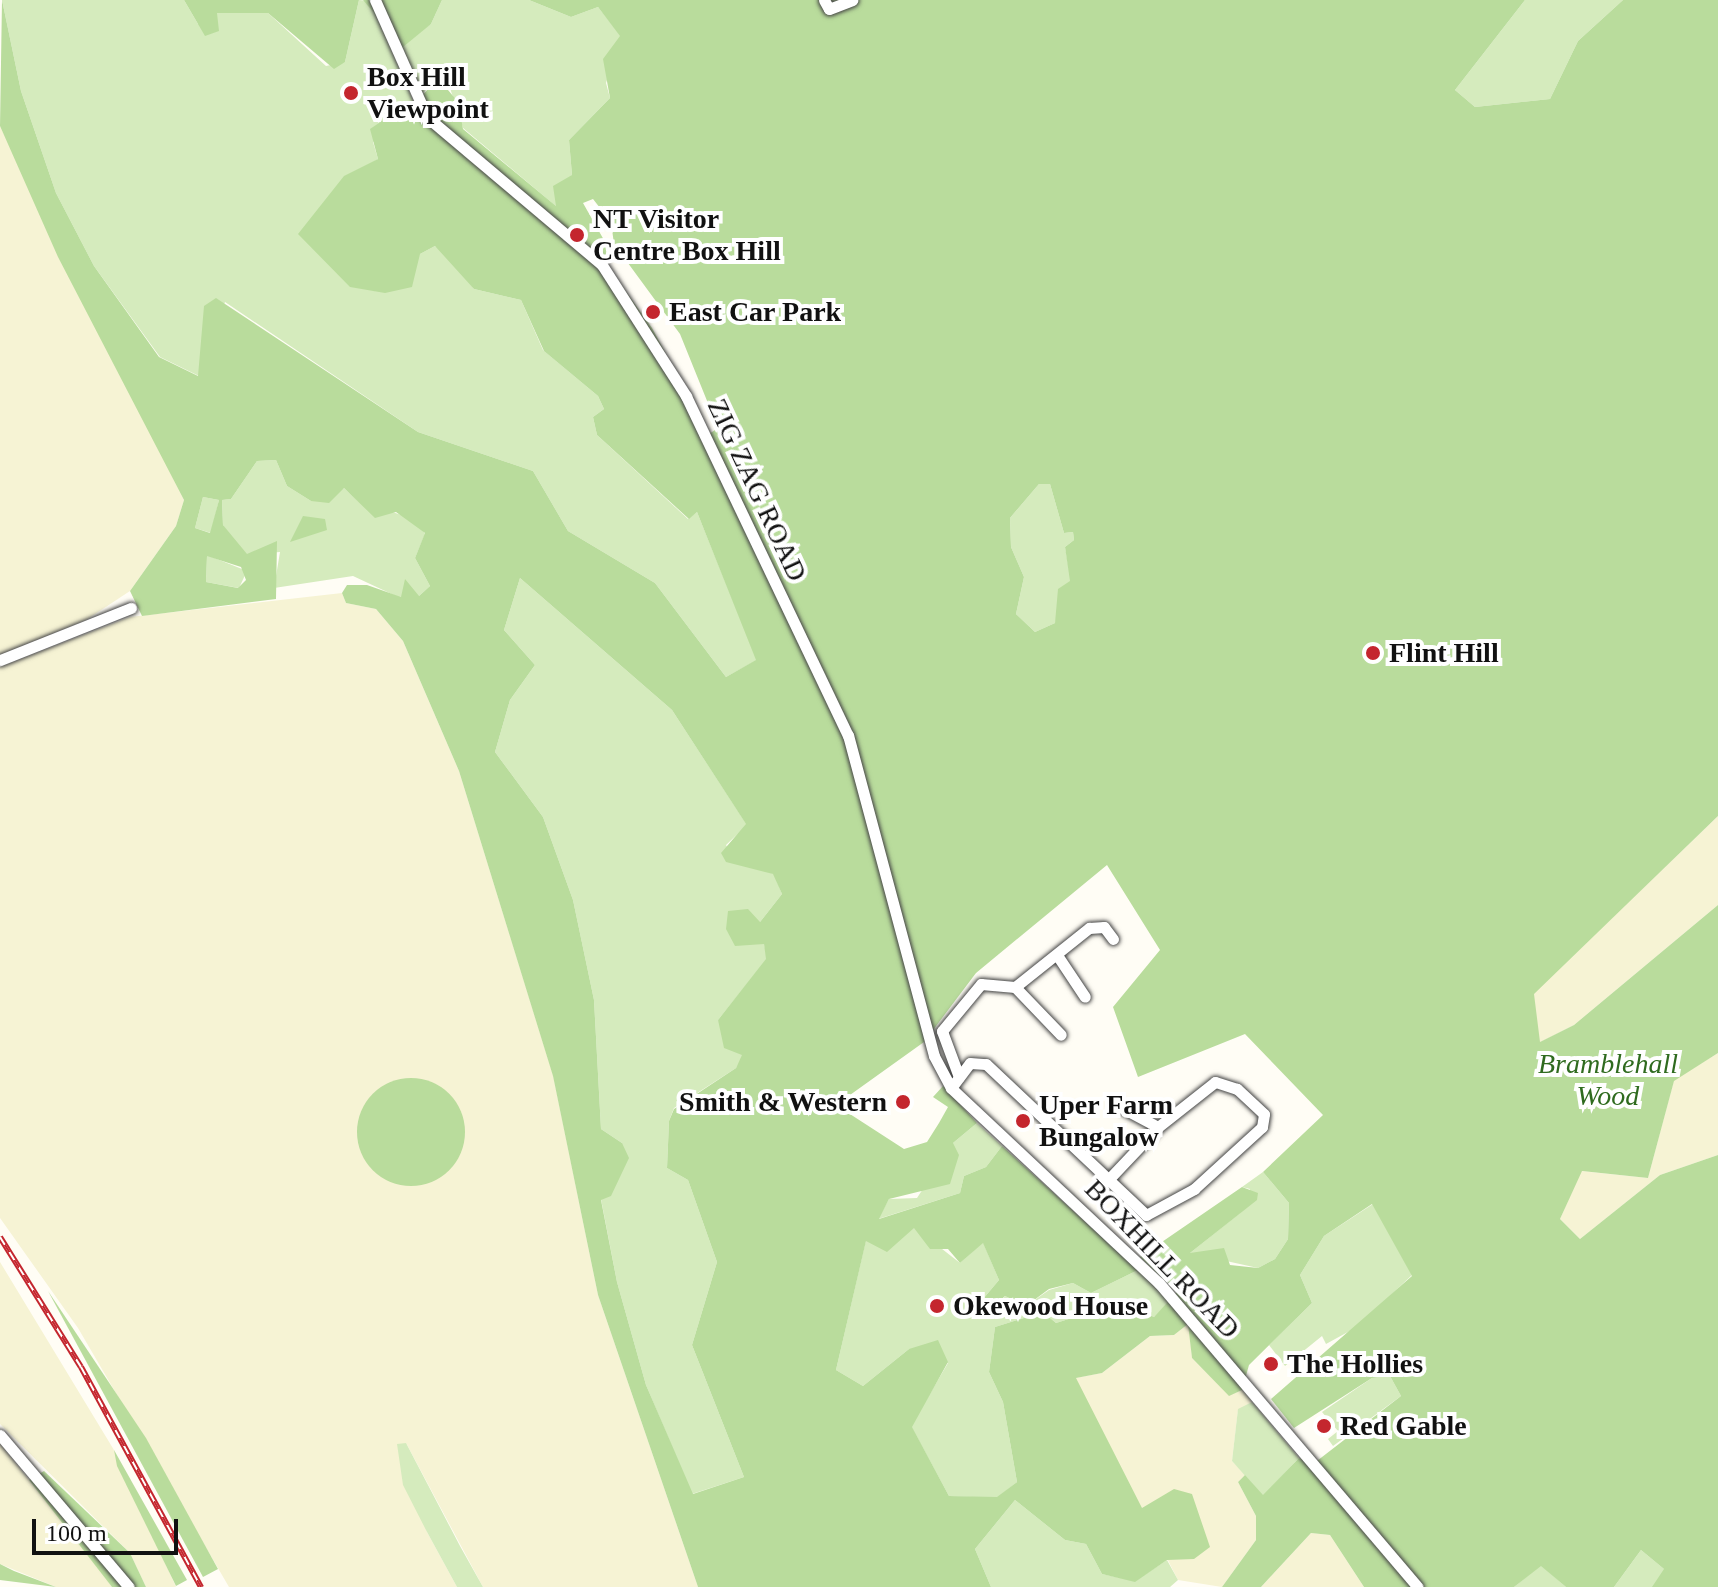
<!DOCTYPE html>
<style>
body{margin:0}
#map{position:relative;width:1718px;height:1587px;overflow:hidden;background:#fffdf5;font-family:"Times New Roman",serif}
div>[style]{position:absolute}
.farmland>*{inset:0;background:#f6f3d4}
.green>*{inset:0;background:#d5ebbd}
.forest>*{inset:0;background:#b9dc9c}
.round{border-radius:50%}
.roads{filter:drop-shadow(0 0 2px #444) drop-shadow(0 0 2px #444)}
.street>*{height:11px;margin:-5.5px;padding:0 5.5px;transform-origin:5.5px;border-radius:5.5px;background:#fff}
.rail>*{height:6px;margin-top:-3px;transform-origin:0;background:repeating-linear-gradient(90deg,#fff 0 9px,#c4262e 0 18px);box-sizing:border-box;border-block:2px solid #c4262e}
.dots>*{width:22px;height:22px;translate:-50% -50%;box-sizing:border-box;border:4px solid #fff;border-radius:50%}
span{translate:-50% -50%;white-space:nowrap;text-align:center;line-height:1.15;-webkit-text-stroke:8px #fff;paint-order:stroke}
.poi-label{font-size:28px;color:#111;font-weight:700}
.left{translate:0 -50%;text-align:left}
.right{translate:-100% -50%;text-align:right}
.street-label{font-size:28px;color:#111}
.park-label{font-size:28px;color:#2f6b1f;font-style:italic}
.scale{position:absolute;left:32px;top:1519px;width:146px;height:36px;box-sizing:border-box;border:4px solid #111;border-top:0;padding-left:10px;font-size:24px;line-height:28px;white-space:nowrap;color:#111;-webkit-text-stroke:6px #fff;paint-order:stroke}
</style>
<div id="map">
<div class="farmland">
<div style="clip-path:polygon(0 126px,184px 500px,176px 526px,130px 591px,86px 620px,0 655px)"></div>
<div style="clip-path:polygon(342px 593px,346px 603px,376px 609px,403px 641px,459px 771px,553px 1075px,598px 1295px,698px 1587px,483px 1587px,406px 1443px,427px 1532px,457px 1587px,229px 1587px,78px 1328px,0 1218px,0 667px,130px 617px)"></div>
<div style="clip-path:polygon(1718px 816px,1718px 905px,1574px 1025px,1539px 1043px,1533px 994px)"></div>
<div style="clip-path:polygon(1718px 1053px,1718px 1155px,1660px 1175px,1580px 1239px,1560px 1219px,1581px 1171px,1648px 1178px,1674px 1080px)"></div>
<div style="clip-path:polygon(0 1262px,114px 1450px,176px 1587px,146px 1587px,130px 1553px,0 1424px)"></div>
<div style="clip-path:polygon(1189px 1323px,1192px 1358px,1229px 1395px,1242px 1390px,1252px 1402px,1238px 1410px,1232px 1461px,1245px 1475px,1238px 1482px,1256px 1516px,1256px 1540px,1222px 1587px,1178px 1580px,1075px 1378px,1102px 1373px,1150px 1336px,1174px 1335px)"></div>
<div style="clip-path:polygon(0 1444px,93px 1559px,112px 1587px,56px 1587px,0 1564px)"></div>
<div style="clip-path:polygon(1311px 1533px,1330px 1535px,1364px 1587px,1261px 1587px)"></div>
</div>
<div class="green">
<div style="clip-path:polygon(2px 0,184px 0,198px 24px,217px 13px,268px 13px,326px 66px,345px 62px,359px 0,370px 1px,419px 114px,373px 142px,378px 159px,331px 193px,420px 254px,435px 246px,450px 256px,474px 289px,521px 300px,543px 350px,598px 396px,604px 409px,593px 417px,597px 435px,688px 519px,697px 512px,757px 660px,726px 677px,655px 583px,568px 531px,533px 471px,418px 432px,225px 302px,199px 376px,160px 357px,94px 266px,56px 193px,21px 91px)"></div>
<div style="clip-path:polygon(442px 0,529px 0,571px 17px,598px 7px,621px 36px,606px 83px,610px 98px,569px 140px,572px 175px,557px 207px,463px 128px,450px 88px,438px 78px,420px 96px,395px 46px,431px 24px)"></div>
<div style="clip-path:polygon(1525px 0,1623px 0,1578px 41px,1550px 99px,1475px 107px,1455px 90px)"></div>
<div style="clip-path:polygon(276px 460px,287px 486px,311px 501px,344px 488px,358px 501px,417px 520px,425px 534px,415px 558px,430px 586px,419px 596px,398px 597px,353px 576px,274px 588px,280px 552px,247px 555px,234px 545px,223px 525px,222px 500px,231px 499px,257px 461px)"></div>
<div style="clip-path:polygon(1039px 484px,1050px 484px,1064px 533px,1073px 532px,1074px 540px,1065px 547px,1071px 581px,1055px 623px,1035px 632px,1016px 614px,1024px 577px,1011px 547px,1010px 518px)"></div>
<div style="clip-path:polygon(203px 497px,219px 500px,211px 533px,195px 528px)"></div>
<div style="clip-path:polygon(207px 555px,247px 571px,239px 588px,206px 582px)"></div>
<div style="clip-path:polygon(520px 578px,672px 710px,747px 825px,726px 845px,734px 860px,774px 874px,782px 894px,760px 922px,767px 959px,718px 1020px,743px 1055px,736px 1068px,674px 1108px,669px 1121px,667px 1168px,688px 1180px,717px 1262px,692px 1345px,744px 1477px,692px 1494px,646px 1385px,617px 1282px,601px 1199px,622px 1143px,601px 1129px,594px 1000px,573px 900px,543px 817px,495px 752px,510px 700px,535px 665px,504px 630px)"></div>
<div style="clip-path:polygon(977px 1123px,1002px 1146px,986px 1167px,964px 1176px,960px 1193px,878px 1219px,889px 1199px,917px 1198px,953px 1143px)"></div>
<div style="clip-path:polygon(1263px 1172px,1289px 1203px,1288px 1239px,1275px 1259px,1258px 1268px,1190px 1253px,1240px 1213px,1250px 1189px,1242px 1187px)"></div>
<div style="clip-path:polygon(1373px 1204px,1412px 1275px,1357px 1327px,1326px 1344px,1322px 1336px,1285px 1366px,1269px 1345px,1312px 1303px,1300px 1275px,1324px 1236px)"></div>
<div style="clip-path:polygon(914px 1227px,960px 1263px,983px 1242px,999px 1280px,978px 1305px,992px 1315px,1005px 1296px,1026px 1306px,1049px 1290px,1073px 1283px,1091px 1293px,1138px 1270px,1170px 1302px,1154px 1317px,1122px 1302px,1056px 1323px,1043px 1312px,995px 1327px,989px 1372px,1003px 1402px,1017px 1482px,997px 1498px,949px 1496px,911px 1426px,948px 1363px,909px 1349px,863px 1386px,836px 1370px,866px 1240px)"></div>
<div style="clip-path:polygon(1390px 1376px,1401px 1396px,1333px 1446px,1328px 1439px,1338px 1431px,1322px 1412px,1372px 1378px)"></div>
<div style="clip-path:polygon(1252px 1402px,1299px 1458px,1263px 1496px,1232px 1461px,1238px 1409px)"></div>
<div style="clip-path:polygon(406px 1443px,460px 1546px,483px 1587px,457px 1587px,427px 1532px,403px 1485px,397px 1444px)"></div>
<div style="clip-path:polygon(1015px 1500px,1065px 1540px,1086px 1544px,1102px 1574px,1135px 1581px,1167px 1560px,1178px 1580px,1170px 1587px,991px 1587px,975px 1549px)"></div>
<div style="clip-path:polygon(1641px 1550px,1686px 1587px,1614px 1587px)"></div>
<div style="clip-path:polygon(1541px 1565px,1566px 1587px,1514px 1587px)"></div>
</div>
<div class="forest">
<div style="clip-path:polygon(evenodd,2px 0,21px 91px,56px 193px,94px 266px,159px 357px,198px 376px,204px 306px,216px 298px,418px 432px,533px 471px,568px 531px,655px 583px,726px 677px,756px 660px,697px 512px,689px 519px,597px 435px,593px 417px,604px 409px,598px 396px,544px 351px,521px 300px,474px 289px,435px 246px,420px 254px,412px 287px,385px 293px,350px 287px,298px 234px,344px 176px,378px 159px,370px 129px,394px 113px,410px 119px,425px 111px,419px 99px,438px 78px,458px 102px,463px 129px,556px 206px,553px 186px,572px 175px,569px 140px,610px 98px,603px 59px,620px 36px,598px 7px,571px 17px,529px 0,1525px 0,1455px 90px,1475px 107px,1550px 99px,1578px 41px,1623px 0,1718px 0,1718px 816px,1534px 994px,1540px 1042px,1574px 1025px,1718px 905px,1718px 1053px,1674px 1081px,1648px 1178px,1582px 1171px,1560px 1219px,1580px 1239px,1660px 1175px,1718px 1155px,1718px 1587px,1652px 1587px,1664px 1569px,1641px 1550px,1614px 1587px,1566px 1587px,1541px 1566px,1514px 1587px,1364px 1587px,1330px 1535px,1311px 1533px,1261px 1587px,1222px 1587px,1256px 1540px,1256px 1516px,1238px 1482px,1245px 1475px,1263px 1495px,1299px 1458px,1313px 1464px,1401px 1396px,1390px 1376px,1372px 1378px,1294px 1428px,1271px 1399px,1412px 1276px,1372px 1204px,1324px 1236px,1300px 1275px,1312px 1303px,1249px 1365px,1242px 1390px,1229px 1396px,1192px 1358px,1188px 1324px,1174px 1335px,1150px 1336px,1102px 1373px,1076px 1378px,1142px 1508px,1174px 1489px,1192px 1494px,1210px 1547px,1194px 1559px,1167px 1560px,1135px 1582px,1102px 1574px,1086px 1544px,1065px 1540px,1015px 1500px,975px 1549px,991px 1587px,698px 1587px,598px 1295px,553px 1076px,459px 771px,403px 641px,376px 609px,346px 603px,342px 593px,347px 585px,367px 585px,401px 597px,405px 579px,419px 596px,430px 586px,415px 558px,425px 533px,396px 512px,375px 518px,344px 488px,329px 503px,311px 501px,287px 486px,276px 460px,257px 461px,231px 499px,222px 500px,223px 525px,247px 554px,277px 541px,276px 599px,142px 616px,130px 591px,176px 526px,184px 500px,58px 257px,0 126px,2px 0,593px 199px,611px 222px,614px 244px,680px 334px,718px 428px,709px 434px,652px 328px,607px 265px,613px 256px,583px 203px,593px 199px,2px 0,1039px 484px,1050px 484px,1064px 533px,1073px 532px,1074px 540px,1065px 547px,1070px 581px,1058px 589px,1055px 623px,1035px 632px,1016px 614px,1024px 577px,1011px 547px,1010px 518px,1039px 484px,2px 0,203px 497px,219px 500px,210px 533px,195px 528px,203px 497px,2px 0,207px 556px,241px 567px,246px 580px,238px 588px,206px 582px,207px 556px,2px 0,520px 578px,672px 710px,746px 824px,721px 853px,726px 862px,773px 874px,782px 894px,760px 922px,748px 909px,728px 911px,726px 929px,735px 946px,764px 944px,766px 959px,718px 1020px,724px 1048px,742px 1055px,736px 1068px,674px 1109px,669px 1121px,667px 1168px,688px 1180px,717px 1262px,692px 1345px,744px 1477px,693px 1494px,646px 1385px,617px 1282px,601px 1200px,611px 1196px,629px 1158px,622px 1143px,601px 1129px,594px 1000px,573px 900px,543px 817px,495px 752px,510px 700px,535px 665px,504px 630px,520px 578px,2px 0,1107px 865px,1160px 950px,1113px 1007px,1138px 1077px,1245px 1034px,1323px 1115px,1263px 1172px,1289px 1203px,1288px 1239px,1275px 1259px,1258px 1268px,1230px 1265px,1224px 1248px,1190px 1253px,1257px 1200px,1258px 1193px,1242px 1187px,1140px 1257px,1177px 1292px,1154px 1317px,1122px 1302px,1056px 1323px,1043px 1312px,995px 1327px,989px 1372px,1003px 1402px,1017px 1482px,997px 1497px,949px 1496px,912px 1427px,948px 1362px,938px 1340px,909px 1349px,863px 1386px,836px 1370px,866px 1241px,887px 1252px,914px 1228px,930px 1249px,948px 1249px,960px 1263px,983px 1243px,999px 1280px,978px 1305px,983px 1317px,1005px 1296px,1026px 1306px,1049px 1289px,1073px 1283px,1091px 1293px,1138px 1270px,1002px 1146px,986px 1167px,964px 1176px,960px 1193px,879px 1219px,889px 1199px,950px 1184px,959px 1155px,953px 1143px,977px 1123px,943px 1086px,933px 1097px,948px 1107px,939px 1123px,927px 1142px,904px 1149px,836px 1105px,924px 1042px,976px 973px,1107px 865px)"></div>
<div style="clip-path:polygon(184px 0,359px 0,345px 62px,334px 69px,268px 13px,217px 13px,219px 31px,205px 36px)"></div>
<div style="clip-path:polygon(363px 0,442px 0,431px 24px,403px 47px)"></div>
<div style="clip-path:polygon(303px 516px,325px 519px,327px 530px,290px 542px)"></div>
<div class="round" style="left:357px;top:1078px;width:108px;height:108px"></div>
<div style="clip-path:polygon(48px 1291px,146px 1438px,218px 1569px,203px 1577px)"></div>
<div style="clip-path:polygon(114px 1450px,187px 1580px,176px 1586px,117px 1466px)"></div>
<div style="clip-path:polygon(44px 1471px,130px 1553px,146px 1587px,112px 1587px,29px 1480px)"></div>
<div style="clip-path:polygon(0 1564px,14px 1571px,56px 1587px,0 1580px)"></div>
</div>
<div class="roads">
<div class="street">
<div style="left:375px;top:0;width:128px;rotate:66deg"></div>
<div style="left:427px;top:117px;width:229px;rotate:40.2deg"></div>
<div style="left:602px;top:265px;width:156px;rotate:57.3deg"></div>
<div style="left:686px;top:396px;width:376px;rotate:64.5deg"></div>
<div style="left:848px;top:735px;width:332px;rotate:75deg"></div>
<div style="left:934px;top:1056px;width:36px;rotate:62deg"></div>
<div style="left:951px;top:1088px;width:285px;rotate:43.2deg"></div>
<div style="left:1159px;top:1283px;width:399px;rotate:49.6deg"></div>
<div style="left:824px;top:0;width:10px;rotate:61deg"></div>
<div style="left:829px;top:9px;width:25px;rotate:-21deg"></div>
<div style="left:0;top:660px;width:141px;rotate:-21.7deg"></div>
<div style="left:1057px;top:955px;width:50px;rotate:56.3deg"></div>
<div style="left:1015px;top:987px;width:66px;rotate:46.2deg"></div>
<div style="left:959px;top:1077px;width:49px;rotate:-110.3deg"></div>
<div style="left:942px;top:1031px;width:61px;rotate:-50.3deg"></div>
<div style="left:981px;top:984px;width:34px;rotate:5deg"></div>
<div style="left:1015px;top:987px;width:95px;rotate:-38.6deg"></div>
<div style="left:1089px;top:928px;width:15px;rotate:-4deg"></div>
<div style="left:1104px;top:927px;width:15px;rotate:53deg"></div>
<div style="left:951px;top:1088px;width:31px;rotate:-53deg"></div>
<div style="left:970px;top:1063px;width:16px;rotate:4deg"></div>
<div style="left:986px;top:1064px;width:220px;rotate:43.3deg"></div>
<div style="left:1146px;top:1215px;width:55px;rotate:-28.4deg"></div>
<div style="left:1194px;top:1189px;width:92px;rotate:-42.4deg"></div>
<div style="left:1262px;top:1127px;width:13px;rotate:-81deg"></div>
<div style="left:1264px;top:1114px;width:37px;rotate:-137deg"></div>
<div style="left:1237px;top:1089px;width:23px;rotate:-162deg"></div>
<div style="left:1215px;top:1082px;width:73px;rotate:141.7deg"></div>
<div style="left:1107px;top:1181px;width:74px;rotate:-46.6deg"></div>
<div style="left:1158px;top:1127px;width:49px;rotate:-151.9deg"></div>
<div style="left:0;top:1435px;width:199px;rotate:49.7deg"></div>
</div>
</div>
<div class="rail">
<div style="left:0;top:1237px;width:153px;rotate:58.1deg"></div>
<div style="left:81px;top:1367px;width:251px;rotate:61.4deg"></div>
</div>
<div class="dots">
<div style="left:351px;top:93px;background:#c4262e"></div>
<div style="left:577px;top:235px;background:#c4262e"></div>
<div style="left:653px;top:312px;background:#c4262e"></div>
<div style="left:1373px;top:653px;background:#c4262e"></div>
<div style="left:903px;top:1102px;background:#c4262e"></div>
<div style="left:1023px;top:1121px;background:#c4262e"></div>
<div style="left:937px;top:1306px;background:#c4262e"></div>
<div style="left:1271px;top:1364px;background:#c4262e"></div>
<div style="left:1324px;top:1426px;background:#c4262e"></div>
</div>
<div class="poi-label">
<span class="left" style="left:367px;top:93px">Box Hill<br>Viewpoint</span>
<span class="left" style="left:593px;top:235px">NT Visitor<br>Centre Box Hill</span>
<span class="left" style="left:669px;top:312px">East Car Park</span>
<span class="left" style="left:1389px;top:653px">Flint Hill</span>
<span class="right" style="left:887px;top:1102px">Smith &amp; Western</span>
<span class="left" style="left:1039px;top:1121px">Uper Farm<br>Bungalow</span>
<span class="left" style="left:953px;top:1306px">Okewood House</span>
<span class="left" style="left:1287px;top:1364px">The Hollies</span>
<span class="left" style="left:1340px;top:1426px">Red Gable</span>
</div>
<div class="street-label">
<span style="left:757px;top:490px;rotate:65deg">ZIG ZAG ROAD</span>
<span style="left:1162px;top:1259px;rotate:46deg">BOXHILL ROAD</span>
</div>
<div class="park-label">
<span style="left:1608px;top:1080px">Bramblehall<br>Wood</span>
</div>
<div class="scale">100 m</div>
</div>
